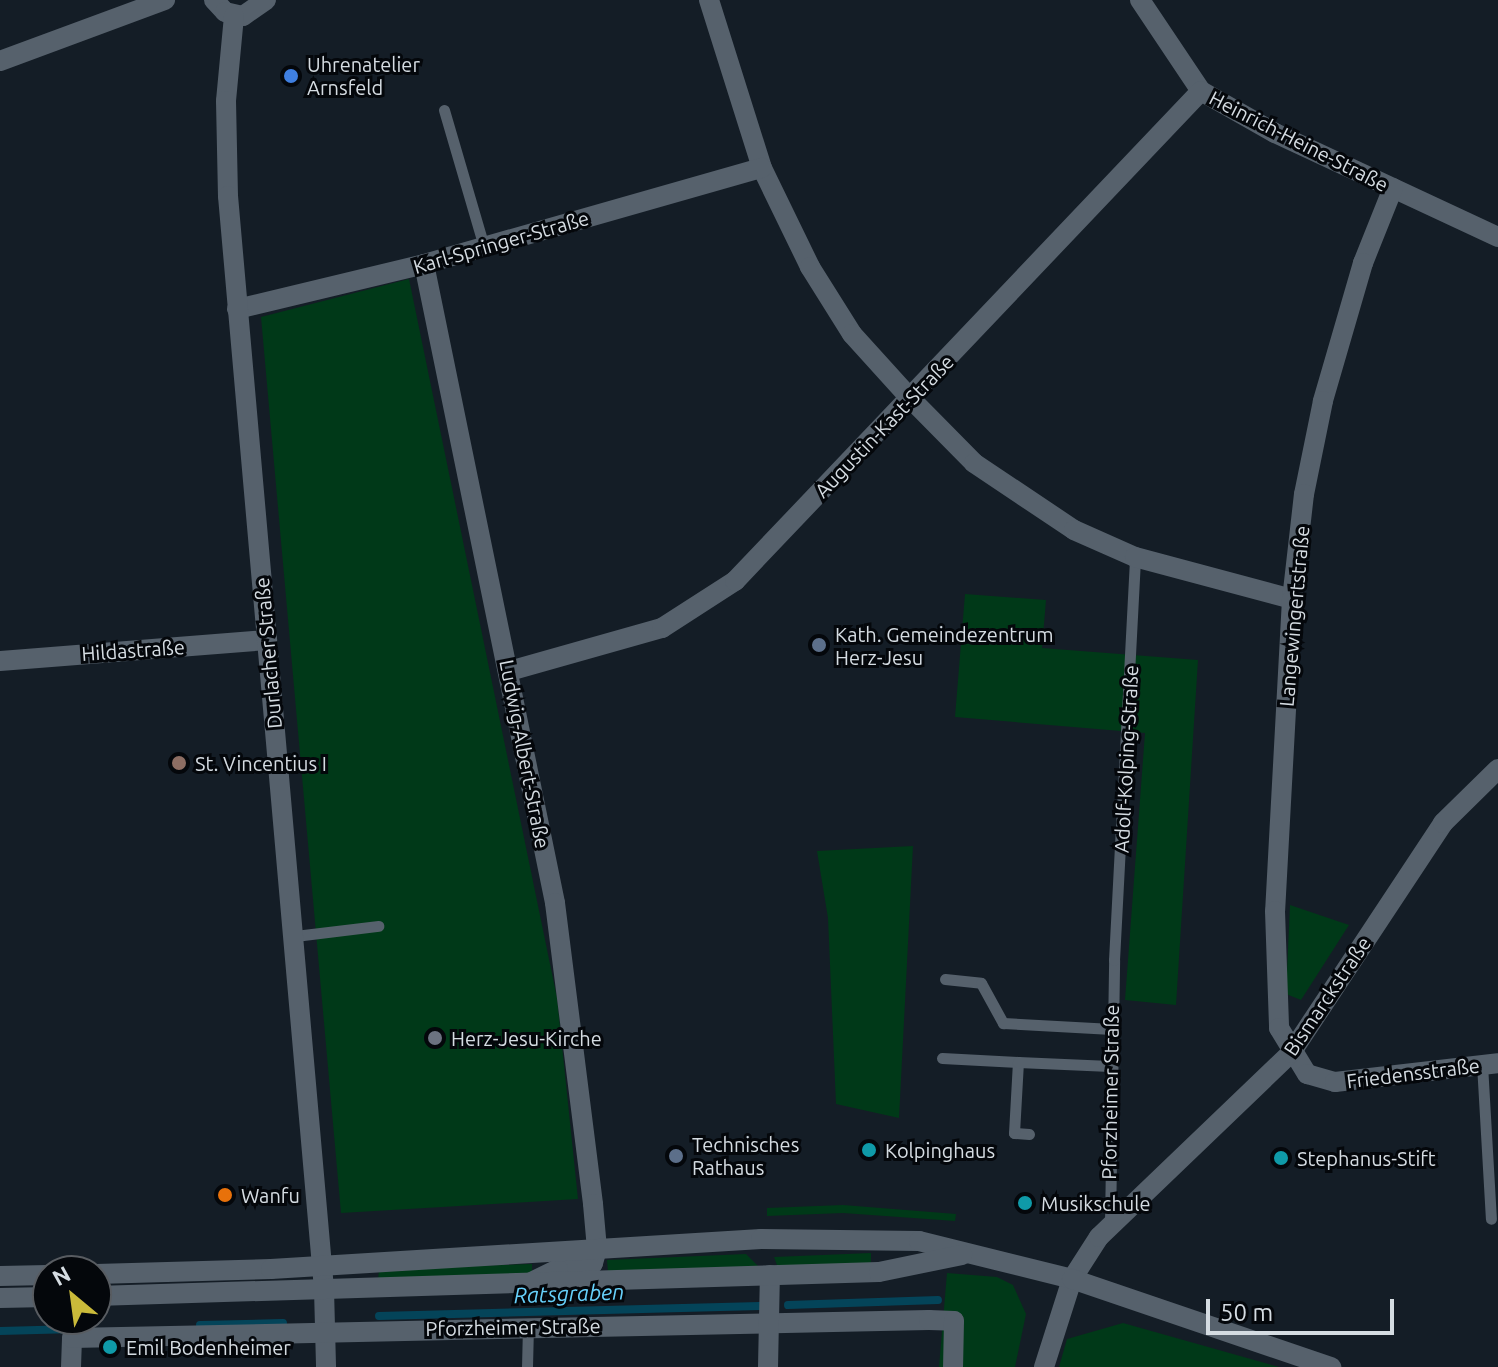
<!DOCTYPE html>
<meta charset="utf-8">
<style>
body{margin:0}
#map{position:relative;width:1498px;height:1367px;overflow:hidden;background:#141d26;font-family:Ubuntu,sans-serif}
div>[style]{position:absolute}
.green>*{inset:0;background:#003918}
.stream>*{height:8px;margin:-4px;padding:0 4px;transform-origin:4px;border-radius:4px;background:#044459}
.lane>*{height:11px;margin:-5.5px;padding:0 5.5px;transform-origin:5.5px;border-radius:5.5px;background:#56616c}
.street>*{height:20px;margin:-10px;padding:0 10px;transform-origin:10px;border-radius:10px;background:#56616c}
.secondary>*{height:20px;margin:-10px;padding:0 10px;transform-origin:10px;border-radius:10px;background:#56616c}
.dots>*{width:22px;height:22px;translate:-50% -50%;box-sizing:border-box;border:4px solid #04070b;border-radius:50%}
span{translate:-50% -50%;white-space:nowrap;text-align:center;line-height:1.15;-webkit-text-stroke:6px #04070b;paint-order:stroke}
.poi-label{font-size:20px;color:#d5dce2}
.left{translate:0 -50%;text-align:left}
.street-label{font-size:20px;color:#d5dce2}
.water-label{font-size:22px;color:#67d1fb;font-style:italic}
.north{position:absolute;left:32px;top:1255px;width:80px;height:80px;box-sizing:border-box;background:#04070b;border:2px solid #585c61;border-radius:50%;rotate:331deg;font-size:22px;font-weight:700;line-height:32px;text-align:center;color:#d5dce2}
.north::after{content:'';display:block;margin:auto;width:28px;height:36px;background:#caba3a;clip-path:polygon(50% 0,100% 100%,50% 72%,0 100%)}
.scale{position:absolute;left:1206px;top:1299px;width:188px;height:36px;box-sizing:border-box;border:4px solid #d5dce2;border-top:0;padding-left:10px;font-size:24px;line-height:28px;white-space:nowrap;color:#d5dce2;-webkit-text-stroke:6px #04070b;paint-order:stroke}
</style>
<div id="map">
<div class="green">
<div style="clip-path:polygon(409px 279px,557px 998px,578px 1199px,341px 1213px,261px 317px)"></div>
<div style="clip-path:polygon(965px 594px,1046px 600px,1042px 648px,1198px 660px,1176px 1005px,1125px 1000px,1145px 733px,955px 717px)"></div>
<div style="clip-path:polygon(913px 846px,899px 1118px,836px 1104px,828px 918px,817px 851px)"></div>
<div style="clip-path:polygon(1290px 905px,1349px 925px,1301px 1000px,1286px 994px)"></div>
<div style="clip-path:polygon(843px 1205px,956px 1214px,955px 1221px,843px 1213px,767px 1216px,767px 1208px)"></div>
<div style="clip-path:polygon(871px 1253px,871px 1264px,778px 1268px,774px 1257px)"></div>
<div style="clip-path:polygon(746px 1254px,759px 1267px,608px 1272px,607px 1260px)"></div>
<div style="clip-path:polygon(532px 1264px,532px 1274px,378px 1281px,379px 1269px)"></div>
<div style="clip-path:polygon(947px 1273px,997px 1277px,1013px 1285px,1026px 1314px,1015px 1367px,939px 1367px)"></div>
<div style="clip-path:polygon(1123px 1323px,1279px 1367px,1059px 1367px,1067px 1339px)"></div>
</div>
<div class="stream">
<div style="left:788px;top:1305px;width:150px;rotate:-1.9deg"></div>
<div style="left:379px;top:1316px;width:381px;rotate:-1.5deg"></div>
<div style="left:200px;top:1325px;width:83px;rotate:-1.4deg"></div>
<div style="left:0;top:1331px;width:75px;rotate:-1.5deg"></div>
</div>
<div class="lane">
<div style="left:444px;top:110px;width:143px;rotate:73.7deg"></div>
<div style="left:295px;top:936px;width:84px;rotate:-6.9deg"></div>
<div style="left:945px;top:979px;width:36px;rotate:6deg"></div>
<div style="left:981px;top:983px;width:46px;rotate:61.2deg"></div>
<div style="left:1003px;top:1023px;width:109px;rotate:3.2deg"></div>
<div style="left:942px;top:1058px;width:76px;rotate:3deg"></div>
<div style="left:1482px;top:1064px;width:155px;rotate:86.7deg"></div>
<div style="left:1029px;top:1134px;width:15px;rotate:-176deg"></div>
<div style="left:1014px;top:1133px;width:71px;rotate:-86.8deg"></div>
<div style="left:1018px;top:1062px;width:92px;rotate:2.5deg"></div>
<div style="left:1110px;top:1224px;width:264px;rotate:-89.1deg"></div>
<div style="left:1114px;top:960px;width:404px;rotate:-87deg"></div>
<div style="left:527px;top:1367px;width:40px;rotate:-88.6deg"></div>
</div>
<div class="street">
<div style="left:709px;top:0;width:176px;rotate:72.5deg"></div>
<div style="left:762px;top:168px;width:110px;rotate:64.1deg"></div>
<div style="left:810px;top:267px;width:79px;rotate:57.9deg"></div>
<div style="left:852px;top:334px;width:86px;rotate:47.8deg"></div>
<div style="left:910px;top:398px;width:91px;rotate:45.4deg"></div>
<div style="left:974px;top:463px;width:120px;rotate:33.8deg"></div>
<div style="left:1074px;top:530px;width:67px;rotate:23.9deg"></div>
<div style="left:1135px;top:557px;width:163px;rotate:15deg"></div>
<div style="left:1140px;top:0;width:110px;rotate:56.2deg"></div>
<div style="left:1201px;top:91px;width:85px;rotate:29.6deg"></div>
<div style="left:1275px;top:133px;width:246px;rotate:25deg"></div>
<div style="left:1393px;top:188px;width:81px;rotate:111.8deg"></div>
<div style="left:1363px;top:263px;width:144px;rotate:106.2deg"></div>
<div style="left:1323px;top:401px;width:95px;rotate:101.5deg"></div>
<div style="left:1304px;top:494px;width:106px;rotate:96.5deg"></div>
<div style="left:1292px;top:599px;width:312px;rotate:93.1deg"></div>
<div style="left:1275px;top:911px;width:117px;rotate:88deg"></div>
<div style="left:1279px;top:1028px;width:54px;rotate:58.7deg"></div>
<div style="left:1307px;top:1074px;width:29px;rotate:16deg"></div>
<div style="left:1335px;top:1082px;width:164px;rotate:-6.6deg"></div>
<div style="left:424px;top:264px;width:652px;rotate:78.41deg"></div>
<div style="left:555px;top:903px;width:303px;rotate:82.8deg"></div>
<div style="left:593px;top:1204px;width:45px;rotate:84.9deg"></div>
<div style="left:597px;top:1249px;width:15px;rotate:106deg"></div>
<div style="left:593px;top:1263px;width:36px;rotate:170deg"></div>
<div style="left:558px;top:1269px;width:34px;rotate:154deg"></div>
<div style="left:237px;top:309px;width:192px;rotate:-13.5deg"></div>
<div style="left:424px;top:264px;width:351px;rotate:-15.9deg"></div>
<div style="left:0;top:661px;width:268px;rotate:-4.5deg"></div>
<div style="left:509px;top:671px;width:159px;rotate:-15.7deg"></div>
<div style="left:662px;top:628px;width:87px;rotate:-32.8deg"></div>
<div style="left:735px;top:581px;width:676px;rotate:-46.44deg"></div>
<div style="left:324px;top:1289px;width:78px;rotate:88.5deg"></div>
<div style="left:71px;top:1367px;width:29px;rotate:-88deg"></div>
<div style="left:72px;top:1338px;width:857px;rotate:-1.2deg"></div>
<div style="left:929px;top:1320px;width:25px;rotate:2deg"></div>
<div style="left:954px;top:1321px;width:46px;rotate:91.2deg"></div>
<div style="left:768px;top:1367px;width:92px;rotate:-88.8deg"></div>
<div style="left:1044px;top:1367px;width:92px;rotate:-72.3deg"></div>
<div style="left:1072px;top:1279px;width:50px;rotate:-57.3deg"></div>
<div style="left:1099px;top:1237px;width:266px;rotate:-43.8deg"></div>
<div style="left:1291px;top:1053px;width:276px;rotate:-56.5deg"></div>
<div style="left:1443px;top:823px;width:77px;rotate:-44.5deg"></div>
</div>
<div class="secondary">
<div style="left:214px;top:0;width:16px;rotate:47deg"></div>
<div style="left:225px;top:12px;width:18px;rotate:13deg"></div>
<div style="left:243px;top:16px;width:28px;rotate:-35deg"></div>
<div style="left:234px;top:16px;width:85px;rotate:95.4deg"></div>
<div style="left:226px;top:101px;width:95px;rotate:88.8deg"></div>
<div style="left:228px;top:196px;width:1097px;rotate:84.98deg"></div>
<div style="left:0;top:61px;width:176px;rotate:-20.3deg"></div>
<div style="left:96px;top:1274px;width:175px;rotate:-1.6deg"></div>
<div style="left:271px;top:1269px;width:491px;rotate:-3.5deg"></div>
<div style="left:761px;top:1239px;width:158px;rotate:0.7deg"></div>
<div style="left:919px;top:1241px;width:158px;rotate:13.9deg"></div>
<div style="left:1072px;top:1279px;width:274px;rotate:18.8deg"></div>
<div style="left:0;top:1276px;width:48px;rotate:-1.2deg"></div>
<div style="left:96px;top:1296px;width:783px;rotate:-1.76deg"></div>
<div style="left:879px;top:1272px;width:85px;rotate:-11.6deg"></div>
<div style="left:0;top:1298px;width:48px;rotate:-1.2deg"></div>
</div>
<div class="dots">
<div style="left:291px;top:76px;background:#3f7fe0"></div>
<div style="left:819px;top:645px;background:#5c6f8a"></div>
<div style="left:179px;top:763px;background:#8d6e63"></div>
<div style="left:435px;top:1038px;background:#6b7280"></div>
<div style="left:869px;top:1150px;background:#0f9aa8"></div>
<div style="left:676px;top:1156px;background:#5c6f8a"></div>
<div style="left:1281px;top:1158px;background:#0f9aa8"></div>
<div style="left:225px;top:1195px;background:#e8710a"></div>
<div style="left:1025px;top:1203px;background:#0f9aa8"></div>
<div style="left:110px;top:1347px;background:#0f9aa8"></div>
</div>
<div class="poi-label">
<span class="left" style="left:307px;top:76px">Uhrenatelier<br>Arnsfeld</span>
<span class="left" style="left:835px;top:646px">Kath. Gemeindezentrum<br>Herz-Jesu</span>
<span class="left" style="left:195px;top:763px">St. Vincentius I</span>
<span class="left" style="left:451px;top:1038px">Herz-Jesu-Kirche</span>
<span class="left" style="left:692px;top:1156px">Technisches<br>Rathaus</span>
<span class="left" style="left:885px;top:1150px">Kolpinghaus</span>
<span class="left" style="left:1297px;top:1158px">Stephanus-Stift</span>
<span class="left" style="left:241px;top:1195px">Wanfu</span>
<span class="left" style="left:1041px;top:1203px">Musikschule</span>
<span class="left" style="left:126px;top:1347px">Emil Bodenheimer</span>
</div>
<div class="street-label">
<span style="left:1299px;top:141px;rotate:27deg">Heinrich-Heine-Straße</span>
<span style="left:501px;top:242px;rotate:-16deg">Karl-Springer-Straße</span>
<span style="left:884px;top:426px;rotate:-46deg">Augustin-Kast-Straße</span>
<span style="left:1294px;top:616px;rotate:-85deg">Langewingertstraße</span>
<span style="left:133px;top:650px;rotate:-4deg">Hildastraße</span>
<span style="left:268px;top:653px;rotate:-95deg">Durlacher Straße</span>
<span style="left:525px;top:754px;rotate:79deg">Ludwig-Albert-Straße</span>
<span style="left:1126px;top:759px;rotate:-87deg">Adolf-Kolping-Straße</span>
<span style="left:1327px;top:996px;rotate:-56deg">Bismarckstraße</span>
<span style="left:1413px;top:1073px;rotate:-7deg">Friedensstraße</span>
<span style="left:1110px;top:1092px;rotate:-89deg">Pforzheimer Straße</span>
<span style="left:513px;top:1327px;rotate:-1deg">Pforzheimer Straße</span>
</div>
<div class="water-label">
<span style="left:569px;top:1293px;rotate:-2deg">Ratsgraben</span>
</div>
<div class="north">N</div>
<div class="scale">50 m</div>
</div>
